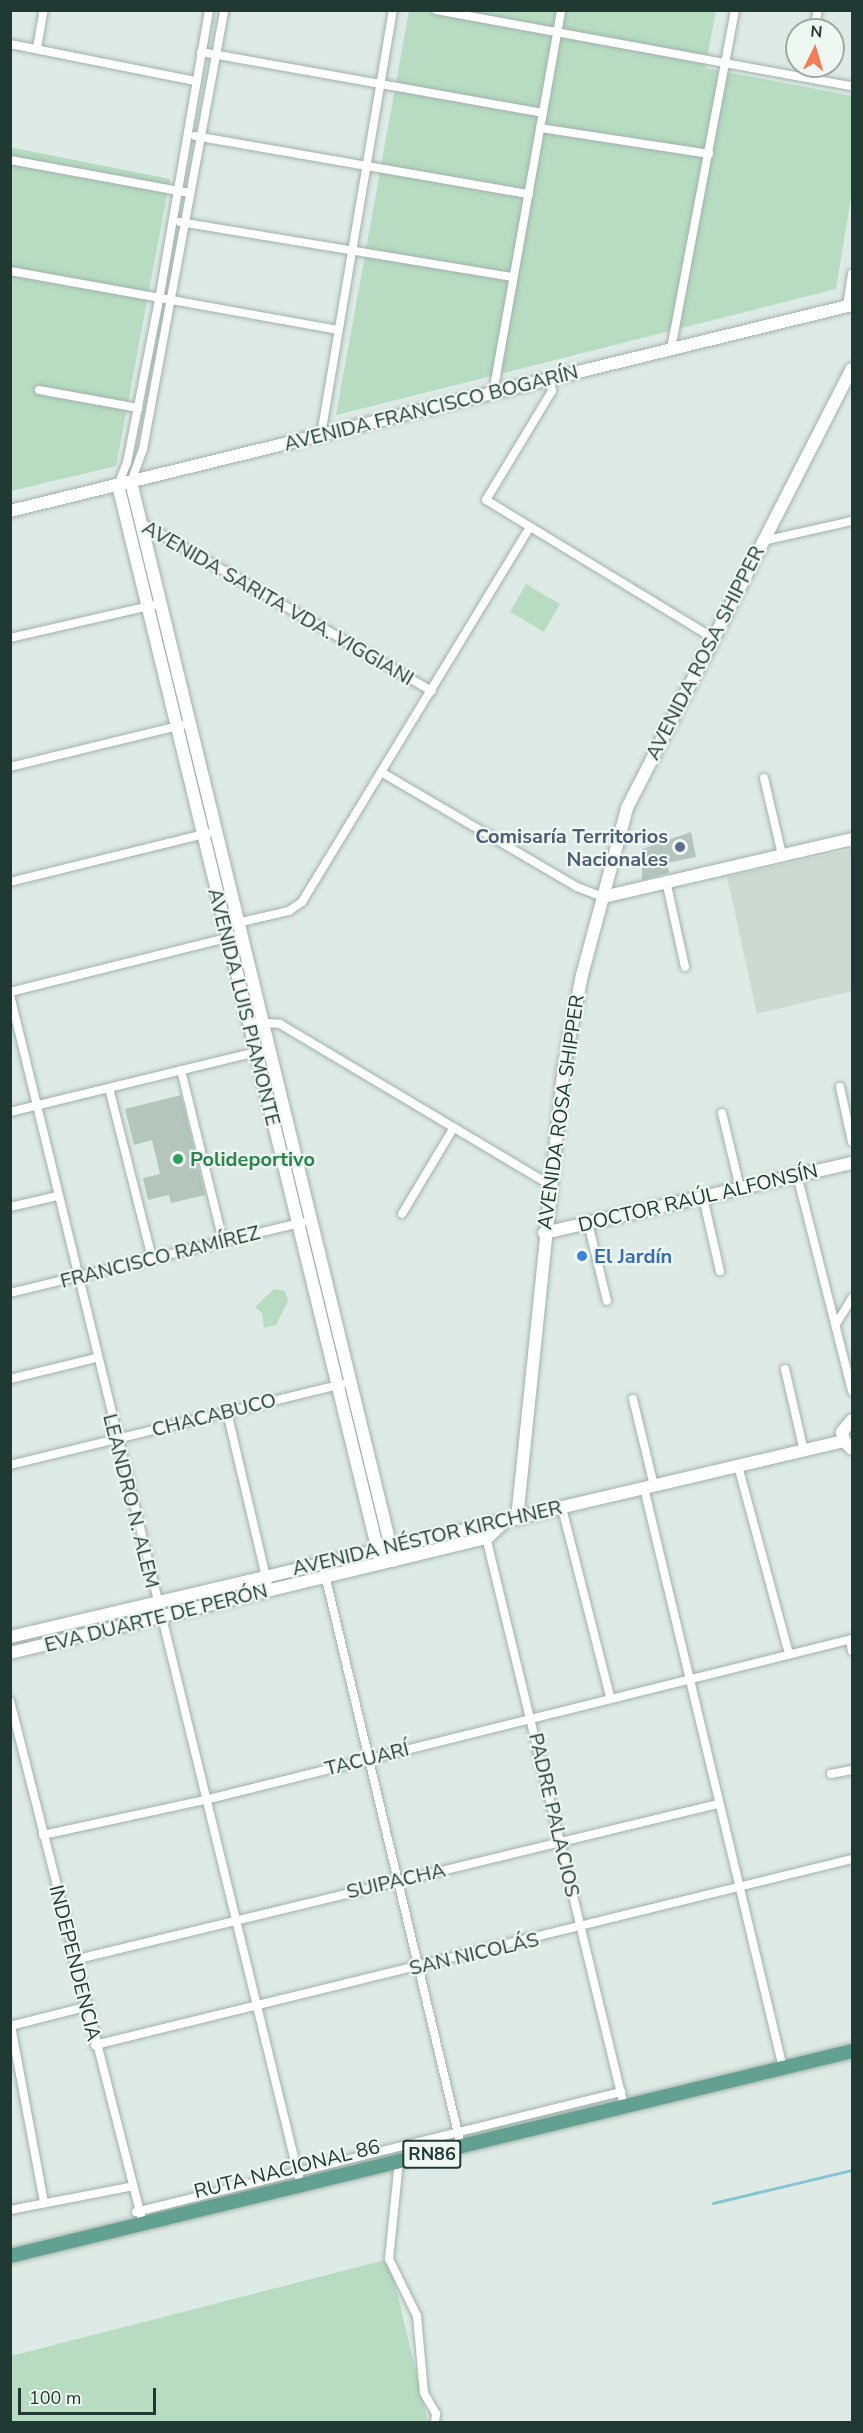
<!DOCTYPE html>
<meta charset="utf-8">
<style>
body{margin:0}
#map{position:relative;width:863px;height:2433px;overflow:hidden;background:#deeae5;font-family:"Nunito Sans",sans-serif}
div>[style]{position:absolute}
.built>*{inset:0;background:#cddad4}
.green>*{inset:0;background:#b7dcc1}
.stream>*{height:3px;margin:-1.5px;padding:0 1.5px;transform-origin:1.5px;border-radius:1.5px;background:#85c4d0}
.building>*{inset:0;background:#b4c5be}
.roads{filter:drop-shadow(0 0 2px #a1b2ac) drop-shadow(0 0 2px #a1b2ac)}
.street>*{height:8px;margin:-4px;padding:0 4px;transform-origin:4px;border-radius:4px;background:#fff}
.secondary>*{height:12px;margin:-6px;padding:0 6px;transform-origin:6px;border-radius:6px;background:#fff}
.primary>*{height:14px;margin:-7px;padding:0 7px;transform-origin:7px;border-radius:7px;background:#62a091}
.dots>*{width:16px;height:16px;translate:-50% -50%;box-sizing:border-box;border:3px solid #eff7f3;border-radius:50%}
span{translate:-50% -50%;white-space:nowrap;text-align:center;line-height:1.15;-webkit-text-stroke:4.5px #eff7f3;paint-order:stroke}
.shield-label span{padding:2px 4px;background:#eff7f3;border:2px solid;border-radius:4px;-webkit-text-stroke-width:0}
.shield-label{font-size:18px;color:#203a33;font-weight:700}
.street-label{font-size:20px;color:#203a33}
.service-label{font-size:20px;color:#4e5e75;font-weight:700}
.right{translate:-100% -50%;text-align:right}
.leisure-label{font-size:20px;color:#27864d;font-weight:700}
.left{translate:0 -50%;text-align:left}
.shop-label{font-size:20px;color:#366cbe;font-weight:700}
.frame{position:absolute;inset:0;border:12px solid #203a33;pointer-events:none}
.north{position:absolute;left:785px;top:18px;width:60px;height:60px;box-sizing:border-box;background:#eff7f3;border:2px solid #9caba6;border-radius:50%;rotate:5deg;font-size:16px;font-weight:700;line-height:24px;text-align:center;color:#203a33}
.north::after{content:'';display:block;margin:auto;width:21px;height:27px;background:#f37d54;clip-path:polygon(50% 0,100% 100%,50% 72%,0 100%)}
.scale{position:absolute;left:18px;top:2388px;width:138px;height:27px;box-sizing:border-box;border:3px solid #203a33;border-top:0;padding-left:8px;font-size:18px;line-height:21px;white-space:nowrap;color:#203a33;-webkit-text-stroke:4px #eff7f3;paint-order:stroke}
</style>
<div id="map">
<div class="built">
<div style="clip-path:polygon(852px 849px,852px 991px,757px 1014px,727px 877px)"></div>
</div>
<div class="green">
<div style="clip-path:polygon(409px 11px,716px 11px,705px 68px,852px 96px,852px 191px,836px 289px,336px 415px)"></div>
<div style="clip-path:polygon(10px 147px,170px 179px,116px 466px,11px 491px)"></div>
<div style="clip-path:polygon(526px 584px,560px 604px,544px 632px,510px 612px)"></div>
<div style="clip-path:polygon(274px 1289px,285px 1291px,288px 1301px,276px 1325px,264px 1328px,262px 1313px,255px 1307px)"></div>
<div style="clip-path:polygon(389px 2259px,428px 2422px,11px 2422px,11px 2356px)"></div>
</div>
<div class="stream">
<div style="left:713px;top:2203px;width:143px;rotate:-13.4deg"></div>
</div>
<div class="building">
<div style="clip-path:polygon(691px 832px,696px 857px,667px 863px,669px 873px,642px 880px,642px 849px)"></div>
<div style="clip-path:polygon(181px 1095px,205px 1195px,171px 1203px,169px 1195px,148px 1200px,143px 1178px,160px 1174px,152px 1140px,134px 1145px,125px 1109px)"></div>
</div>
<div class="roads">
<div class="street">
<div style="left:436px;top:10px;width:423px;rotate:10.4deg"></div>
<div style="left:814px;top:30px;width:20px;rotate:-79deg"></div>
<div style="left:10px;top:44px;width:190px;rotate:11.3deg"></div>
<div style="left:37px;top:48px;width:39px;rotate:-80deg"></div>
<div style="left:201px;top:52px;width:347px;rotate:10.1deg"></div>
<div style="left:540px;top:128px;width:171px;rotate:8.7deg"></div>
<div style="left:195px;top:136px;width:339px;rotate:9.9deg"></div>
<div style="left:10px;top:160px;width:183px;rotate:10.4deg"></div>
<div style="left:180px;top:222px;width:338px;rotate:9.4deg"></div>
<div style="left:10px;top:271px;width:333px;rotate:10.2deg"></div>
<div style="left:847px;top:306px;width:33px;rotate:-81deg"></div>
<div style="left:671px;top:349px;width:345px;rotate:-79.3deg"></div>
<div style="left:550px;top:379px;width:12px;rotate:81deg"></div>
<div style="left:552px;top:391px;width:127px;rotate:121.2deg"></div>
<div style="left:486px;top:500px;width:266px;rotate:31.3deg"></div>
<div style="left:39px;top:390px;width:101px;rotate:10.3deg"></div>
<div style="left:493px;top:393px;width:389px;rotate:-79.9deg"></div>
<div style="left:321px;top:435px;width:431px;rotate:-80.4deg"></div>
<div style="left:131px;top:482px;width:35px;rotate:-70deg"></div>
<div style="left:143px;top:449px;width:446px;rotate:-79.5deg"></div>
<div style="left:118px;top:485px;width:24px;rotate:-68deg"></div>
<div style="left:127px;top:463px;width:166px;rotate:-78.9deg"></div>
<div style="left:159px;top:300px;width:294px;rotate:-80.2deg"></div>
<div style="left:140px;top:522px;width:337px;rotate:30.1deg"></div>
<div style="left:763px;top:541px;width:91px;rotate:-12.7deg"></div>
<div style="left:10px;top:638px;width:152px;rotate:-12.9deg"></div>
<div style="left:10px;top:767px;width:177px;rotate:-13.7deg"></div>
<div style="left:381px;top:772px;width:227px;rotate:30.4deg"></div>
<div style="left:577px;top:887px;width:28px;rotate:21deg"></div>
<div style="left:764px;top:778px;width:79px;rotate:76.8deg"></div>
<div style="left:666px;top:881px;width:88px;rotate:77.5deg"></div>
<div style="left:10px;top:882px;width:204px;rotate:-13.9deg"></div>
<div style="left:224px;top:926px;width:67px;rotate:-13deg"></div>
<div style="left:289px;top:911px;width:16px;rotate:-35deg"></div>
<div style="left:302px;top:902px;width:439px;rotate:-58.7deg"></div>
<div style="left:10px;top:992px;width:236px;rotate:-14deg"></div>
<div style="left:10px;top:995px;width:1226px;rotate:76.27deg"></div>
<div style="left:247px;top:1022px;width:33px;rotate:3deg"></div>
<div style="left:280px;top:1024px;width:314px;rotate:30.8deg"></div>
<div style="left:181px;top:1070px;width:176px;rotate:76.2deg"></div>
<div style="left:840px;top:1087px;width:56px;rotate:77.7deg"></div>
<div style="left:109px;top:1088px;width:175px;rotate:75.8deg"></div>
<div style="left:10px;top:1112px;width:258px;rotate:-13.7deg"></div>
<div style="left:722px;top:1113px;width:77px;rotate:76.5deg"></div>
<div style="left:797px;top:1175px;width:223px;rotate:75.7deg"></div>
<div style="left:703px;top:1197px;width:76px;rotate:77.1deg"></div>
<div style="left:10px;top:1207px;width:48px;rotate:-13.2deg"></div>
<div style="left:402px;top:1214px;width:101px;rotate:-59.1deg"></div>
<div style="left:588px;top:1223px;width:80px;rotate:76.3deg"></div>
<div style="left:10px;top:1293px;width:301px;rotate:-13.6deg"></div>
<div style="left:836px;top:1324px;width:31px;rotate:-58deg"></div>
<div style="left:785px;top:1369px;width:84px;rotate:77deg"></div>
<div style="left:10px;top:1379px;width:89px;rotate:-13.7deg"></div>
<div style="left:633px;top:1399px;width:89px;rotate:76.4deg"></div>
<div style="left:227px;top:1412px;width:183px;rotate:76.7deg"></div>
<div style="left:10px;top:1465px;width:342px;rotate:-13.7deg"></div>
<div style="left:738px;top:1466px;width:195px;rotate:74.8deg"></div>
<div style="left:644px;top:1488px;width:596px;rotate:76.52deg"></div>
<div style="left:562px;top:1508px;width:195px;rotate:75.7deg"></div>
<div style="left:485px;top:1533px;width:590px;rotate:76.36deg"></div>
<div style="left:322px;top:1562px;width:600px;rotate:76.61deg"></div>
<div style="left:850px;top:1640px;width:11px;rotate:80deg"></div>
<div style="left:10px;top:1701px;width:540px;rotate:75.73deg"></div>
<div style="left:831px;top:1774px;width:21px;rotate:-11deg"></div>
<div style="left:43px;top:1835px;width:166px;rotate:-12.2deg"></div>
<div style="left:205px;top:1800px;width:667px;rotate:-13.97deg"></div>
<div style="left:74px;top:1960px;width:663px;rotate:-13.62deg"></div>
<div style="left:10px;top:2026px;width:77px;rotate:-14.2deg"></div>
<div style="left:11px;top:2026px;width:179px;rotate:79.4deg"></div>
<div style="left:95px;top:2045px;width:780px;rotate:-13.8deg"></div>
<div style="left:399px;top:2161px;width:99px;rotate:95.8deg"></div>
<div style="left:389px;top:2259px;width:64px;rotate:63.8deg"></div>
<div style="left:417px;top:2316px;width:77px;rotate:84.8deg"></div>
<div style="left:424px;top:2393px;width:24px;rotate:60deg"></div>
<div style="left:436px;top:2414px;width:8px;rotate:97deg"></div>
<div style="left:10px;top:2210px;width:122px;rotate:-10.9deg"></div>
<div style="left:136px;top:2212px;width:500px;rotate:-13.9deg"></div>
</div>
<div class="secondary">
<div style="left:131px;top:482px;width:1110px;rotate:76.29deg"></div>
<div style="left:118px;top:485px;width:1110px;rotate:76.29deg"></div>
<div style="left:10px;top:511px;width:867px;rotate:-13.75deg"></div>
<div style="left:603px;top:897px;width:256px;rotate:-13.1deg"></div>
<div style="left:544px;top:1233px;width:316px;rotate:-12.8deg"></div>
<div style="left:852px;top:1420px;width:16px;rotate:130deg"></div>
<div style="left:842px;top:1432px;width:9px;rotate:77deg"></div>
<div style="left:844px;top:1441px;width:11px;rotate:45deg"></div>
<div style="left:517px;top:1519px;width:456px;rotate:-84.1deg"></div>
<div style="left:564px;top:1065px;width:92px;rotate:-78.7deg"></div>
<div style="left:582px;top:975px;width:173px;rotate:-74.9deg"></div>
<div style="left:627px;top:808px;width:493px;rotate:-62.9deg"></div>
<div style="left:10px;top:1637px;width:857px;rotate:-13.23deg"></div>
<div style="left:10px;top:1653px;width:491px;rotate:-13.6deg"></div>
<div style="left:487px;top:1538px;width:25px;rotate:-43deg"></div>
</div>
<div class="primary">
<div style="left:10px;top:2256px;width:867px;rotate:-13.68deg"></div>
</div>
</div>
<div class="dots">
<div style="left:680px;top:847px;background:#5c6f8a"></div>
<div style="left:178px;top:1159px;background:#2e9e5b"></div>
<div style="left:582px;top:1256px;background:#3f7fe0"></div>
</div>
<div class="shield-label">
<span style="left:432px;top:2154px">RN86</span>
</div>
<div class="street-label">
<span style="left:431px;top:408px;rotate:-14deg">AVENIDA FRANCISCO BOGARÍN</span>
<span style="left:278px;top:603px;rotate:30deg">AVENIDA SARITA VDA. VIGGIANI</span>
<span style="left:705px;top:653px;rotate:-63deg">AVENIDA ROSA SHIPPER</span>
<span style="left:244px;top:1007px;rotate:76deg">AVENIDA LUIS PIAMONTE</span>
<span style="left:561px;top:1112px;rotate:-82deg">AVENIDA ROSA SHIPPER</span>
<span style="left:698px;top:1198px;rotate:-13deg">DOCTOR RAÚL ALFONSÍN</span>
<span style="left:160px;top:1257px;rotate:-14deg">FRANCISCO RAMÍREZ</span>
<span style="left:214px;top:1415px;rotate:-14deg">CHACABUCO</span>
<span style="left:131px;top:1501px;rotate:76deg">LEANDRO N. ALEM</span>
<span style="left:427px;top:1538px;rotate:-13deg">AVENIDA NÉSTOR KIRCHNER</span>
<span style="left:156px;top:1618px;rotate:-14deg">EVA DUARTE DE PERÓN</span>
<span style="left:367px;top:1759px;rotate:-14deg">TACUARÍ</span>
<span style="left:554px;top:1815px;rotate:77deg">PADRE PALACIOS</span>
<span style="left:396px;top:1881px;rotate:-13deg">SUIPACHA</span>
<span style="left:474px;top:1954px;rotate:-13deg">SAN NICOLÁS</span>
<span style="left:75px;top:1963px;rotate:76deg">INDEPENDENCIA</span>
<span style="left:287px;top:2169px;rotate:-14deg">RUTA NACIONAL 86</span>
</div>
<div class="service-label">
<span class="right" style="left:668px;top:848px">Comisaría Territorios<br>Nacionales</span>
</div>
<div class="leisure-label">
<span class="left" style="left:190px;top:1159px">Polideportivo</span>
</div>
<div class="shop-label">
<span class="left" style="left:594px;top:1256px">El Jardín</span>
</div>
<div class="frame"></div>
<div class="north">N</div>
<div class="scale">100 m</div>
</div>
